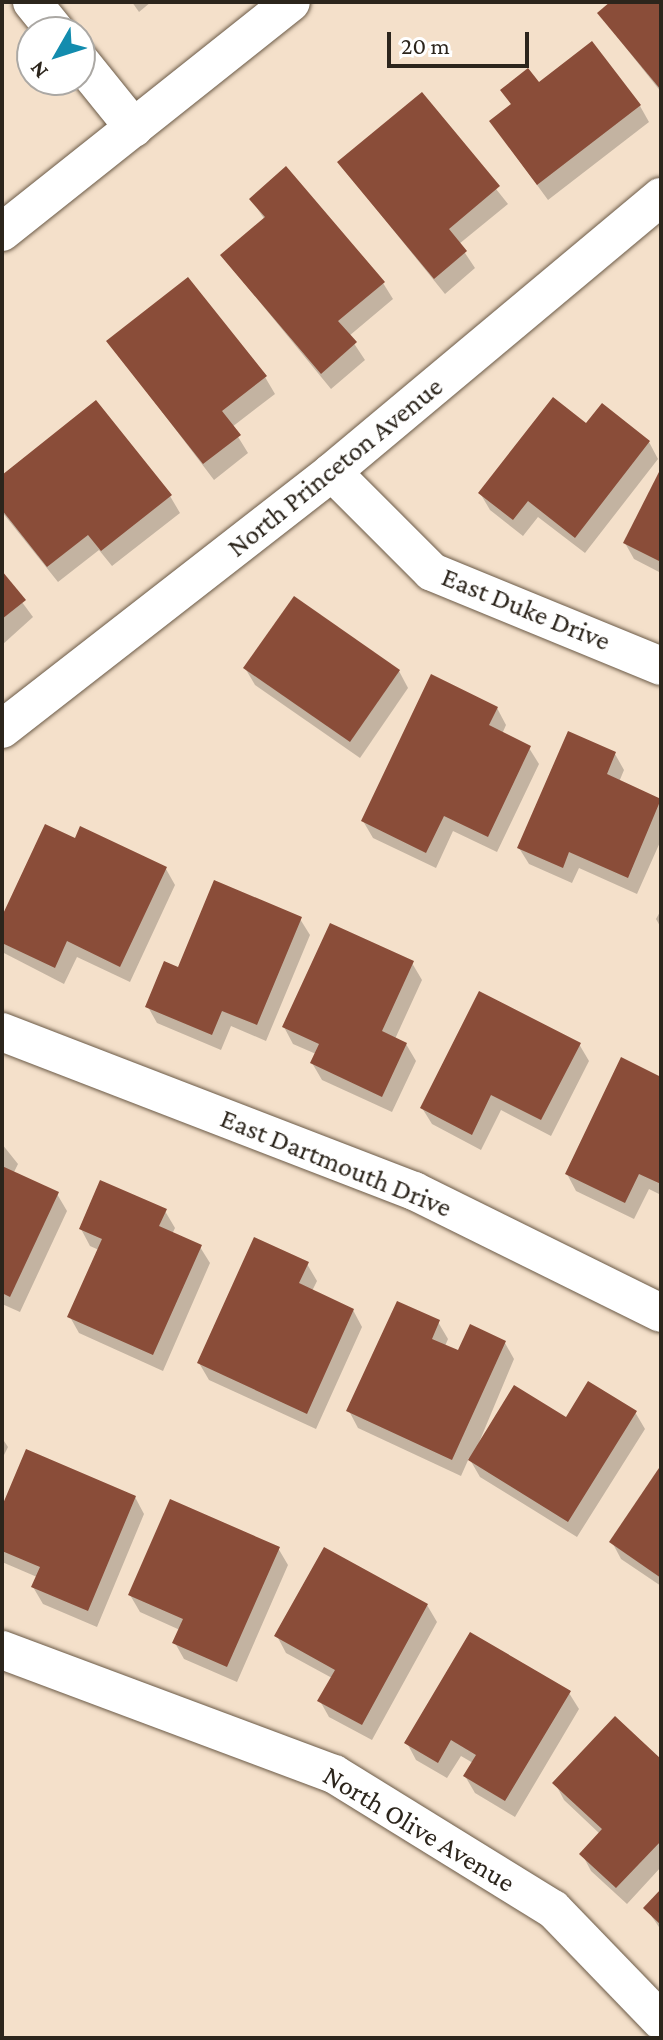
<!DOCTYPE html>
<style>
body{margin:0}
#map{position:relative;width:663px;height:2040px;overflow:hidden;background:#f4e0ca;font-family:"Crimson Pro",serif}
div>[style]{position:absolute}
.shadow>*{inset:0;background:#0003}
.building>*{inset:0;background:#8a4d39}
.roads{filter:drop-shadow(0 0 2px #6b5a47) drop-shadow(0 0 2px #6b5a47)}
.street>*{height:38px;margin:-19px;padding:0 19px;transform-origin:19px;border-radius:19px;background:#fff}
span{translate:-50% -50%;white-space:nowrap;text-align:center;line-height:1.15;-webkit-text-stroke:8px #fff;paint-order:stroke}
.street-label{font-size:28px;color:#2c251c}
.frame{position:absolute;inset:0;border:4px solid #2c251c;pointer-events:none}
.north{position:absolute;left:16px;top:16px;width:80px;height:80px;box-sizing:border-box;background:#fff;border:2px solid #aba8a4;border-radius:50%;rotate:231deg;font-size:22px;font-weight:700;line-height:32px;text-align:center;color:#2c251c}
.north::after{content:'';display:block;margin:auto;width:28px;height:36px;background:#138cae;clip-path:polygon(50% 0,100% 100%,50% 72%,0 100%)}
.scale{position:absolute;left:387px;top:32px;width:142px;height:36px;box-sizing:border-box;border:4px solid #2c251c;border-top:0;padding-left:10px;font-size:24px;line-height:28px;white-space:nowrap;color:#2c251c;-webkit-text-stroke:6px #fff;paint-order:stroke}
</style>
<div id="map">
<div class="shadow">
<div style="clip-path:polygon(132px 2px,151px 2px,139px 12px)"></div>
<div style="clip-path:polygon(613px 2px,661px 2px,661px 92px,599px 14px)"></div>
<div style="clip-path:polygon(539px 85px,640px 106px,649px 122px,548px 200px,491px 122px,512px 106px,503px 90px)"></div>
<div style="clip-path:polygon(421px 95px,508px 204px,459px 244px,475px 268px,445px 294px,339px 163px)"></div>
<div style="clip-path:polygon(251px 199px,383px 283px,393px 299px,349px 336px,365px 360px,331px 389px,222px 256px,265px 220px)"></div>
<div style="clip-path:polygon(109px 342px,265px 377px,275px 394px,232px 427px,248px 453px,214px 480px)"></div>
<div style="clip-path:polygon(586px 426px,649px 442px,658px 459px,585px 553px,538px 517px,523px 536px,490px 510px,480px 493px)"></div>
<div style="clip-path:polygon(661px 472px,661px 573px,634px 559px,625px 543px)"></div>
<div style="clip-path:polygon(2px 477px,170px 496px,180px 513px,112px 566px,99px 550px,58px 582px,2px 512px)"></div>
<div style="clip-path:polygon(2px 575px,33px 617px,2px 645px)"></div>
<div style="clip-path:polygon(245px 668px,399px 671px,408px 688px,360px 758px,255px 685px)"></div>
<div style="clip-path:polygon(497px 708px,506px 725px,502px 734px,529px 748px,539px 764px,497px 852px,453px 831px,436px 868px,373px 838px,363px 821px)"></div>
<div style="clip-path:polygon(615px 754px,624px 770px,619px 782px,661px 801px,661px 840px,637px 894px,579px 868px,572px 883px,529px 864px,519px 848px)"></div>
<div style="clip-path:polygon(76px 841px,166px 869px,175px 885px,130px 982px,77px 957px,64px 984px,2px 952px,2px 921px)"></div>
<div style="clip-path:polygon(661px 910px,661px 928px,656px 919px)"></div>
<div style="clip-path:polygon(300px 919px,310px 935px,266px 1041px,231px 1026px,221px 1050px,157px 1023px,148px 1007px,179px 969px)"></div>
<div style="clip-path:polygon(412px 963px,422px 980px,395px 1039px,406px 1044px,416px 1061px,392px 1112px,322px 1080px,312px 1063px,316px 1054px,293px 1044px,284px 1027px)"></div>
<div style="clip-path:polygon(579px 1044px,589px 1061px,551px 1136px,501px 1110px,481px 1150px,432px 1124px,422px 1108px)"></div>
<div style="clip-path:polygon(661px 1079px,661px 1195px,649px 1189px,634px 1219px,576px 1191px,567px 1174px)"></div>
<div style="clip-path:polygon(2px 1144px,18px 1164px,13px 1174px,57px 1194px,67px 1211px,20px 1312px,2px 1304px)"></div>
<div style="clip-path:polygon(165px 1211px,175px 1228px,172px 1234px,200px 1247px,210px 1263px,163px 1371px,79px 1333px,70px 1317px,99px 1250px,90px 1246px,81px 1229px)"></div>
<div style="clip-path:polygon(307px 1264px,317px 1281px,312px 1291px,353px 1310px,362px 1327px,316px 1429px,209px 1380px,199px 1363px)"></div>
<div style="clip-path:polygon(438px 1322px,448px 1339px,445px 1346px,459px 1353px,505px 1343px,514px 1359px,475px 1452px,566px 1420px,635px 1412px,645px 1429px,577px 1537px,480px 1477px,469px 1458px,461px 1476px,358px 1428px,349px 1411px)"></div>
<div style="clip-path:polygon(2px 1438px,8px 1447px,2px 1459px)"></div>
<div style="clip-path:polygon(661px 1469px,661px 1586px,621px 1559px,612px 1542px)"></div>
<div style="clip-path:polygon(135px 1497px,144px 1514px,97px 1627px,43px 1604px,33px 1587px,37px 1577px,2px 1562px,2px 1511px)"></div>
<div style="clip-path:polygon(278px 1548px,288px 1565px,237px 1682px,184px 1659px,175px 1643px,180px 1630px,140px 1612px,130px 1595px)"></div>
<div style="clip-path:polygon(427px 1605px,437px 1622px,372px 1740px,329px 1717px,320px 1701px,332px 1678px,286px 1653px,277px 1636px)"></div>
<div style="clip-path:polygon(569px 1693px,579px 1709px,515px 1817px,475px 1793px,465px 1776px,473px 1763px,461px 1756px,447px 1778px,416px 1760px,407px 1743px)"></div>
<div style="clip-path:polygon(661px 1762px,661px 1867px,627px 1904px,591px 1871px,582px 1854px,600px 1834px,564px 1800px,555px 1783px)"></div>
<div style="clip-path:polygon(661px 1892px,661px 1930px,646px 1908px)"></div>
</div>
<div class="building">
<div style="clip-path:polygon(610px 2px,661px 2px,661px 90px,597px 13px)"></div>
<div style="clip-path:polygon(592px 41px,641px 105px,537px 185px,489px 121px,511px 104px,500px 90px,528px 68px,539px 82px)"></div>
<div style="clip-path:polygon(422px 92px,500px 186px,449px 229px,467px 251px,434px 279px,337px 162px)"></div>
<div style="clip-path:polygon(286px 166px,385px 282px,338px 321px,357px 342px,321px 374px,220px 255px,265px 217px,249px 199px)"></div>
<div style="clip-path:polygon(188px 277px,267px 376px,222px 411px,241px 435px,203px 464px,106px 341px)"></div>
<div style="clip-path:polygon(553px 397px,586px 423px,602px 403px,650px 441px,575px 538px,528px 501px,513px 520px,478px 493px)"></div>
<div style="clip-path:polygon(96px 400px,172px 495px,101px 551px,88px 535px,47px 567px,2px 510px,2px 475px)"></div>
<div style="clip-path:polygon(661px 468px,661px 562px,623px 543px)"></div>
<div style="clip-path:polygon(2px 571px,26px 600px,2px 619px)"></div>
<div style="clip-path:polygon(294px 596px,400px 670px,350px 742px,243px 668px)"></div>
<div style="clip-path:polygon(431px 674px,498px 707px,489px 725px,531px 746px,488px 837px,444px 816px,426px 853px,361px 821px)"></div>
<div style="clip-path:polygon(568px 731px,616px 752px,607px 774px,661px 799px,628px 878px,569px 852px,563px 868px,517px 848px)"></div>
<div style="clip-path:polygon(45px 824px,75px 838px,80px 826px,167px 867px,120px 967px,67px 941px,55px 968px,2px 943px,2px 916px)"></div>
<div style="clip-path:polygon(214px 880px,302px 917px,257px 1025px,222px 1011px,212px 1035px,145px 1007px,164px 961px,178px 967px)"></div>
<div style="clip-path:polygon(330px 923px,414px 961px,382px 1031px,407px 1043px,382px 1097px,310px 1063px,319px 1044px,282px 1027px)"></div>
<div style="clip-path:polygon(479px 991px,581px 1043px,541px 1120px,491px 1095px,472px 1135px,420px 1108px)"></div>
<div style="clip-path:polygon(621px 1057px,661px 1077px,661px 1184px,639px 1174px,625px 1203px,565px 1174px)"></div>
<div style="clip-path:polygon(2px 1166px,59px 1192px,10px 1297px,2px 1293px)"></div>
<div style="clip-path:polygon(100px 1180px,167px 1209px,159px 1226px,202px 1245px,153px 1355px,67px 1317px,102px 1239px,79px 1229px)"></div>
<div style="clip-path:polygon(254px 1237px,309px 1262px,299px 1283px,354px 1309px,307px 1414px,197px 1363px)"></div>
<div style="clip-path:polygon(397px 1301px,440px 1320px,432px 1339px,458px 1350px,470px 1324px,506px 1341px,452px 1460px,346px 1411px)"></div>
<div style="clip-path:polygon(588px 1381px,637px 1411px,568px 1522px,468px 1460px,514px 1385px,566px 1417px)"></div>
<div style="clip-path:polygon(26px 1449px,136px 1496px,88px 1611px,31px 1587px,40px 1567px,2px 1551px,2px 1506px)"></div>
<div style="clip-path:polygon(661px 1465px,661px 1578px,609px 1542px)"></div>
<div style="clip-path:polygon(170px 1499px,280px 1547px,227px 1667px,172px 1643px,183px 1619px,128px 1595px)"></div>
<div style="clip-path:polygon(324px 1547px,428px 1604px,362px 1725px,317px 1701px,335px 1670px,274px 1636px)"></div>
<div style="clip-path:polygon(470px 1632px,571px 1691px,505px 1801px,463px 1776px,476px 1755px,451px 1740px,438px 1763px,404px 1743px)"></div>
<div style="clip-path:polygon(615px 1716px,661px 1759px,661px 1841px,616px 1888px,579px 1854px,602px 1829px,552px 1783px)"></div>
<div style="clip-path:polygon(661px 1889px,661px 1925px,643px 1908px)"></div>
</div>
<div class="roads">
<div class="street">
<div style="left:32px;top:2px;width:38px;rotate:51deg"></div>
<div style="left:80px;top:61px;width:86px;rotate:51.1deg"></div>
<div style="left:2px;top:232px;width:369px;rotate:-38.5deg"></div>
<div style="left:332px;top:472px;width:141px;rotate:45deg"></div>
<div style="left:432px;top:572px;width:248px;rotate:22.3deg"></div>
<div style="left:2px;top:729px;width:418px;rotate:-37.9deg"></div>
<div style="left:332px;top:472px;width:429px;rotate:-39.9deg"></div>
<div style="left:2px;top:1032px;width:442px;rotate:21.1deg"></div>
<div style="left:414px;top:1191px;width:275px;rotate:26.3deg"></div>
<div style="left:2px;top:1650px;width:354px;rotate:20.5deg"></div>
<div style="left:334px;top:1774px;width:257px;rotate:31.7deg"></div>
<div style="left:553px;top:1909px;width:156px;rotate:46deg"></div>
</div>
</div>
<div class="street-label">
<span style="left:335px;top:467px;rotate:-39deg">North Princeton Avenue</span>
<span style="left:526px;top:609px;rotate:22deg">East Duke Drive</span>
<span style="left:336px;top:1163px;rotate:22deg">East Dartmouth Drive</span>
<span style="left:419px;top:1829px;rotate:31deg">North Olive Avenue</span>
</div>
<div class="frame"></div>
<div class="north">N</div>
<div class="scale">20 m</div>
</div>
